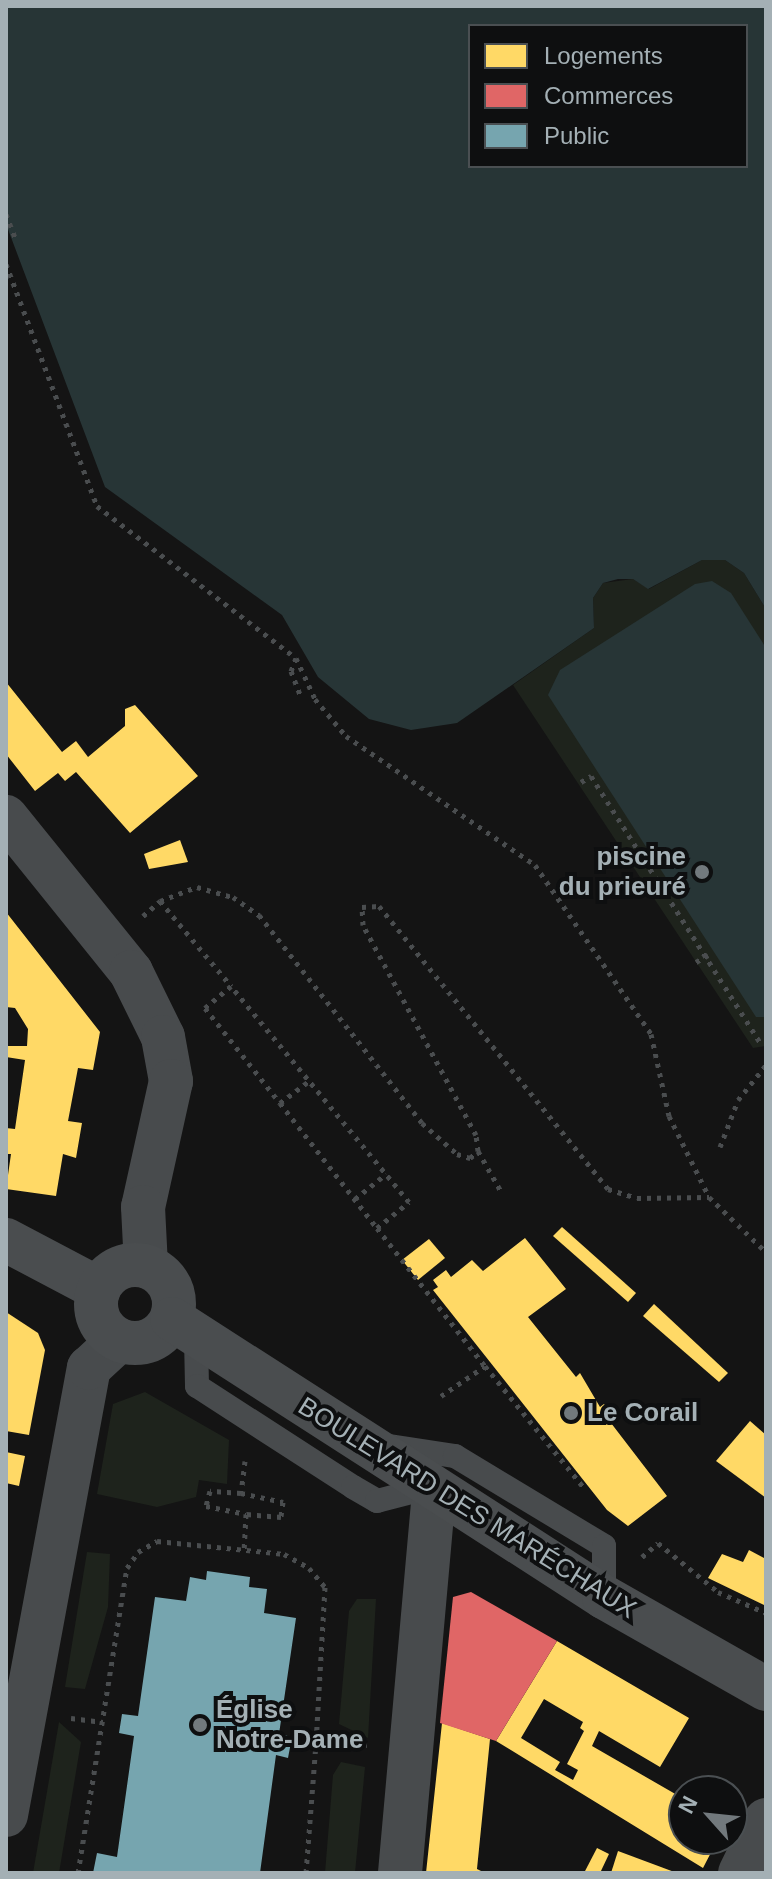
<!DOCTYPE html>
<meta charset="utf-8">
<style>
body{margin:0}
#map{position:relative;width:772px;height:1879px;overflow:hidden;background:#141414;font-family:Arial,sans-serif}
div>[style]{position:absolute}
.green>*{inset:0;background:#1e231c}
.water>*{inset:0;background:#273536}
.homes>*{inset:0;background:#ffd966}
.shops>*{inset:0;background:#e06666}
.public>*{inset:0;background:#76a5af}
.path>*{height:5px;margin-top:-2.5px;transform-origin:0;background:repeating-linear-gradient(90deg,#4a4d4f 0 4px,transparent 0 10px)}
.service>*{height:24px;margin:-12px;padding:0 12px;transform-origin:12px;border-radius:12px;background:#484b4d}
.minor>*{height:44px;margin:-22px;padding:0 22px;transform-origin:22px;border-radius:22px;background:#484b4d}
.primary>*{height:44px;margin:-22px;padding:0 22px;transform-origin:22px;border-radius:22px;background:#4a4d4f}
.primary>.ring{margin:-22px;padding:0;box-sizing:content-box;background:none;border:44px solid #4a4d4f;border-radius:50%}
.dots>*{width:22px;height:22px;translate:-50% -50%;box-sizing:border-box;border:4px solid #0e0f10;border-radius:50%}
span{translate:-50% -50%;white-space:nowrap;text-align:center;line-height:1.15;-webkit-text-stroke:8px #0e0f10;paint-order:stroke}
.poi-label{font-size:26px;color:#a4b0b5;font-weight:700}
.right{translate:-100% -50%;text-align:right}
.left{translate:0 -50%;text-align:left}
.street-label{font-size:26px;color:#a4b0b5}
.frame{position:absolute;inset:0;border:8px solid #a4b0b5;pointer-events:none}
.legend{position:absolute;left:468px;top:24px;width:280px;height:144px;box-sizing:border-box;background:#0e0f10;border:2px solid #4a4f52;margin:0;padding:10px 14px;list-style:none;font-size:24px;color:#a4b0b5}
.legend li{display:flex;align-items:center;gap:16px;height:40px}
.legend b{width:40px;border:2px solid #4a4f52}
.north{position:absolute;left:668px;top:1775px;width:80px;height:80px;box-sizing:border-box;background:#0e0f10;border:2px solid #4a4f52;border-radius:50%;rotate:297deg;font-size:22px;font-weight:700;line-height:32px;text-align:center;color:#a4b0b5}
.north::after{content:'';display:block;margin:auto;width:28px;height:36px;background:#72797d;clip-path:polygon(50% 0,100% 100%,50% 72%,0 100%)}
</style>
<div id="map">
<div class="green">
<div style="clip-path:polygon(702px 560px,725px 560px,744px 573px,766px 609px,766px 1046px,753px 1048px,513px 685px,594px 628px,593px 598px,603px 583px,633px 579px,649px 589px)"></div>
<div style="clip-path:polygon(145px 1392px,229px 1440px,227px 1484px,199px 1480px,196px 1497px,157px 1507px,97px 1494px,113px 1404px)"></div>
<div style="clip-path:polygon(87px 1552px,110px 1554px,108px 1607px,85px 1689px,65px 1687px)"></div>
<div style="clip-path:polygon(357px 1599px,376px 1599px,368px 1738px,339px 1724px,349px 1611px)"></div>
<div style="clip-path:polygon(59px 1722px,81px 1742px,59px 1873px,33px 1873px)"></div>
<div style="clip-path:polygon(341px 1762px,365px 1767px,355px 1873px,325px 1873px,333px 1775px)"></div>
</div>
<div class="water">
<div style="clip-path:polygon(evenodd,6px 6px,766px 6px,766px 609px,744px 573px,725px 560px,702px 560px,648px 589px,633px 579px,618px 579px,603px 583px,593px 598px,594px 628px,457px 723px,411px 730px,369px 719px,318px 677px,282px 615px,105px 487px,6px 224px,6px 6px,470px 26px,746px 26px,746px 166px,470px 166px,470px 26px)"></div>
<div style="clip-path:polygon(712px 581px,731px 593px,766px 648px,766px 1017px,756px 1017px,548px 695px,560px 670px,695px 584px)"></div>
</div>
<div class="homes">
<div style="clip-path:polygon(6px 682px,62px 752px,76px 741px,88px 757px,125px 726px,125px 709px,135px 705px,198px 776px,130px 833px,76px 772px,65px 781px,58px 773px,35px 791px,6px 754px)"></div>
<div style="clip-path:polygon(180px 840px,188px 862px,149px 869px,144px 854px)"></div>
<div style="clip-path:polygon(6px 912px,100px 1032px,93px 1070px,78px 1068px,68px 1121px,82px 1123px,76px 1158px,63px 1154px,56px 1196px,6px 1189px,11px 1154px,6px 1154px,6px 1128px,15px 1129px,25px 1060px,6px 1057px,6px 1046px,27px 1046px,28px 1029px,15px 1008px,6px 1007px)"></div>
<div style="clip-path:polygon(562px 1227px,636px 1293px,628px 1302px,553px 1236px)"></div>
<div style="clip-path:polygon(525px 1238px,566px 1289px,528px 1317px,576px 1377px,580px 1373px,600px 1407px,604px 1404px,616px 1419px,611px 1423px,667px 1496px,628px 1526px,607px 1510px,433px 1290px,438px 1287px,433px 1280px,446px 1270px,451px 1277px,472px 1260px,483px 1271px)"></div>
<div style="clip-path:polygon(429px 1239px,445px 1258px,418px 1280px,402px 1260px)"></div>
<div style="clip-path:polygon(654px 1304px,728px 1373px,719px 1382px,643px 1316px)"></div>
<div style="clip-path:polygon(6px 1312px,38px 1333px,45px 1350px,29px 1435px,6px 1431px)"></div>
<div style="clip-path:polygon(750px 1421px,766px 1435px,766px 1498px,716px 1461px)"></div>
<div style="clip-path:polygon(6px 1452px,25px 1456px,19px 1486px,6px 1483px)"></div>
<div style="clip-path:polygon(749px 1550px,766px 1559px,766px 1606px,708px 1578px,722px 1554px,743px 1562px)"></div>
<div style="clip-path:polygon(evenodd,557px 1641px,689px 1718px,660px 1767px,599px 1731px,592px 1746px,684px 1799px,684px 1839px,718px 1839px,703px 1868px,496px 1741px,557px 1641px,544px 1699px,583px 1722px,580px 1728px,584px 1731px,567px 1764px,578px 1770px,573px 1780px,555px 1770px,560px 1762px,521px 1738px,544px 1699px)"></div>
<div style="clip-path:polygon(442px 1723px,490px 1739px,477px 1869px,485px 1873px,426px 1873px)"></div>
<div style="clip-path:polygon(597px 1848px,609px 1854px,600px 1873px,584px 1873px)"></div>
<div style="clip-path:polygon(618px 1851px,677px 1873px,611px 1873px)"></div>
</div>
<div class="shops">
<div style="clip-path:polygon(471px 1592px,557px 1641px,496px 1741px,440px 1723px,453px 1597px)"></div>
</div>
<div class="public">
<div style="clip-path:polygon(207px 1571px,250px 1577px,249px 1587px,267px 1589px,264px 1613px,296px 1618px,279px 1734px,292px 1737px,288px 1758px,276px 1755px,260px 1873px,93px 1873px,97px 1853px,117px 1857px,134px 1736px,119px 1733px,122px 1714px,138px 1716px,155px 1597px,186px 1601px,190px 1577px,206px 1580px)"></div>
</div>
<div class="path">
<div style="left:6px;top:214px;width:26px;rotate:69deg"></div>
<div style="left:6px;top:264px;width:259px;rotate:69.4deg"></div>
<div style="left:97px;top:506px;width:250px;rotate:37.4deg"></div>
<div style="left:296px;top:658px;width:45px;rotate:65.1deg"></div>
<div style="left:315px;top:699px;width:48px;rotate:50deg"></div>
<div style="left:346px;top:736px;width:229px;rotate:34.3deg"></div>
<div style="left:535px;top:865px;width:205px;rotate:55.5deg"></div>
<div style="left:651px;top:1034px;width:84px;rotate:77.6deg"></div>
<div style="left:669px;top:1116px;width:90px;rotate:63.7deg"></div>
<div style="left:709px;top:1197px;width:79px;rotate:44deg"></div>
<div style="left:296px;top:658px;width:14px;rotate:111deg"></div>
<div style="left:291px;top:671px;width:28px;rotate:69deg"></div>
<div style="left:581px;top:782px;width:12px;rotate:-31deg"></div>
<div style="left:591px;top:776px;width:319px;rotate:57.6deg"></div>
<div style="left:160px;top:901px;width:111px;rotate:50.1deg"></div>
<div style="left:143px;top:916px;width:23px;rotate:-41deg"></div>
<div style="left:160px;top:901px;width:40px;rotate:-21deg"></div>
<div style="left:197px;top:887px;width:37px;rotate:16deg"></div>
<div style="left:233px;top:897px;width:32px;rotate:35deg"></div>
<div style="left:259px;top:915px;width:264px;rotate:51.9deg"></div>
<div style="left:422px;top:1123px;width:47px;rotate:41.5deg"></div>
<div style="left:457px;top:1154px;width:14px;rotate:17deg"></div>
<div style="left:470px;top:1158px;width:11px;rotate:-41deg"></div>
<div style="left:478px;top:1151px;width:16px;rotate:-97deg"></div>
<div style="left:476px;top:1135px;width:238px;rotate:-118.3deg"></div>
<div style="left:363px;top:925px;width:18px;rotate:-93deg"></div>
<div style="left:362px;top:907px;width:17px;rotate:-3deg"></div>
<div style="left:379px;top:906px;width:364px;rotate:51deg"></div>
<div style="left:608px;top:1189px;width:30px;rotate:17deg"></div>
<div style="left:637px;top:1198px;width:72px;rotate:-0.8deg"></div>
<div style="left:696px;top:962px;width:14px;rotate:-30deg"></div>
<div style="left:280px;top:1103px;width:36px;rotate:-37deg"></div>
<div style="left:720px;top:1147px;width:50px;rotate:-69deg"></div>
<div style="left:738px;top:1100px;width:45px;rotate:-51.3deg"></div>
<div style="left:478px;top:1151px;width:48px;rotate:60.3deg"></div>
<div style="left:355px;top:1199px;width:40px;rotate:-39deg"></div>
<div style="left:377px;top:1228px;width:41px;rotate:-39.1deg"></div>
<div style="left:409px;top:1202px;width:280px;rotate:-129.5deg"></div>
<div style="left:231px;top:986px;width:34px;rotate:140deg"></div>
<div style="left:205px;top:1008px;width:121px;rotate:51.7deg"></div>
<div style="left:280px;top:1103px;width:158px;rotate:52.2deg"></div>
<div style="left:377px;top:1228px;width:175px;rotate:52deg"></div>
<div style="left:441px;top:1396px;width:53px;rotate:-34.3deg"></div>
<div style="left:485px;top:1366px;width:159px;rotate:50.9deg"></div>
<div style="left:245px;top:1461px;width:32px;rotate:97deg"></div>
<div style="left:241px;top:1493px;width:31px;rotate:-176deg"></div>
<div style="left:210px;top:1491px;width:16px;rotate:105deg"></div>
<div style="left:206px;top:1506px;width:41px;rotate:11.3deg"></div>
<div style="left:241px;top:1493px;width:43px;rotate:12.1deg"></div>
<div style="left:283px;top:1502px;width:15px;rotate:98deg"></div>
<div style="left:281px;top:1517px;width:35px;rotate:-175deg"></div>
<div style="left:246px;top:1514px;width:35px;rotate:93deg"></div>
<div style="left:642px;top:1557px;width:21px;rotate:-41deg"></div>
<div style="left:658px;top:1543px;width:77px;rotate:39.2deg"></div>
<div style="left:718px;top:1592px;width:52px;rotate:23.6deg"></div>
<div style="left:71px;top:1718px;width:32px;rotate:7deg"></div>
<div style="left:78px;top:1873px;width:309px;rotate:-80.9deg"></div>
<div style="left:127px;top:1568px;width:19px;rotate:-55deg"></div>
<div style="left:138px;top:1552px;width:22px;rotate:-30deg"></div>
<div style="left:157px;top:1541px;width:128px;rotate:5.8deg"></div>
<div style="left:284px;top:1554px;width:29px;rotate:29deg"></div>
<div style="left:309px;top:1568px;width:25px;rotate:50deg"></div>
<div style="left:325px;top:1587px;width:155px;rotate:93.3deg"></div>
<div style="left:306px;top:1873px;width:131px;rotate:-85.6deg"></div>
<div style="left:316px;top:1742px;width:51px;rotate:3.4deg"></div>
</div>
<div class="service">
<div style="left:196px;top:1338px;width:48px;rotate:88.8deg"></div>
<div style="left:197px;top:1386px;width:186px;rotate:32.9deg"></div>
<div style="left:353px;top:1487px;width:28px;rotate:30deg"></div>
<div style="left:377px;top:1501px;width:56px;rotate:-14.5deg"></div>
<div style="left:383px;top:1445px;width:73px;rotate:8.7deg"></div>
<div style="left:455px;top:1456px;width:174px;rotate:31.1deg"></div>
<div style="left:604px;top:1546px;width:51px;rotate:90deg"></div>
</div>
<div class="minor">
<div style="left:6px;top:817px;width:199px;rotate:51.1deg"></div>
<div style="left:131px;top:972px;width:72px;rotate:63.8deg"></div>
<div style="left:163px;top:1037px;width:45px;rotate:79.7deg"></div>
<div style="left:171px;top:1081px;width:129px;rotate:102.5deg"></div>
<div style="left:143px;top:1207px;width:59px;rotate:87.1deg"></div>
<div style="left:6px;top:1815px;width:455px;rotate:-79.5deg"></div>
<div style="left:89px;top:1368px;width:41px;rotate:-43deg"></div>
<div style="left:400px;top:1873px;width:385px;rotate:-84.9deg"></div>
<div style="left:740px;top:1873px;width:59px;rotate:-63.9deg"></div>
</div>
<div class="primary">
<div style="left:6px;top:1240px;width:105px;rotate:27.8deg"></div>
<div class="ring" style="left:96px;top:1265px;width:34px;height:34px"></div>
<div style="left:172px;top:1319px;width:514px;rotate:32.76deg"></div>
<div style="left:604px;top:1597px;width:186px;rotate:29.6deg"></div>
</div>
<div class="dots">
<div style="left:702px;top:872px;background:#72797d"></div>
<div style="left:571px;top:1413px;background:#72797d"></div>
<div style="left:200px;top:1725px;background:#72797d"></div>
</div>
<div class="poi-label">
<span class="right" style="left:686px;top:872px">piscine<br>du prieuré</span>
<span class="left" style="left:587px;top:1413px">Le Corail</span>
<span class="left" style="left:216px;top:1725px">Église<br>Notre-Dame</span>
</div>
<div class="street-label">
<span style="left:467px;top:1508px;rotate:32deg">BOULEVARD DES MARÉCHAUX</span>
</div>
<div class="frame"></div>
<ul class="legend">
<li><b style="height:22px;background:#ffd966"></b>Logements</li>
<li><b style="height:22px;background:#e06666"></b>Commerces</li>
<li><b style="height:22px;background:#76a5af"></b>Public</li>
</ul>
<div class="north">N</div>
</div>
